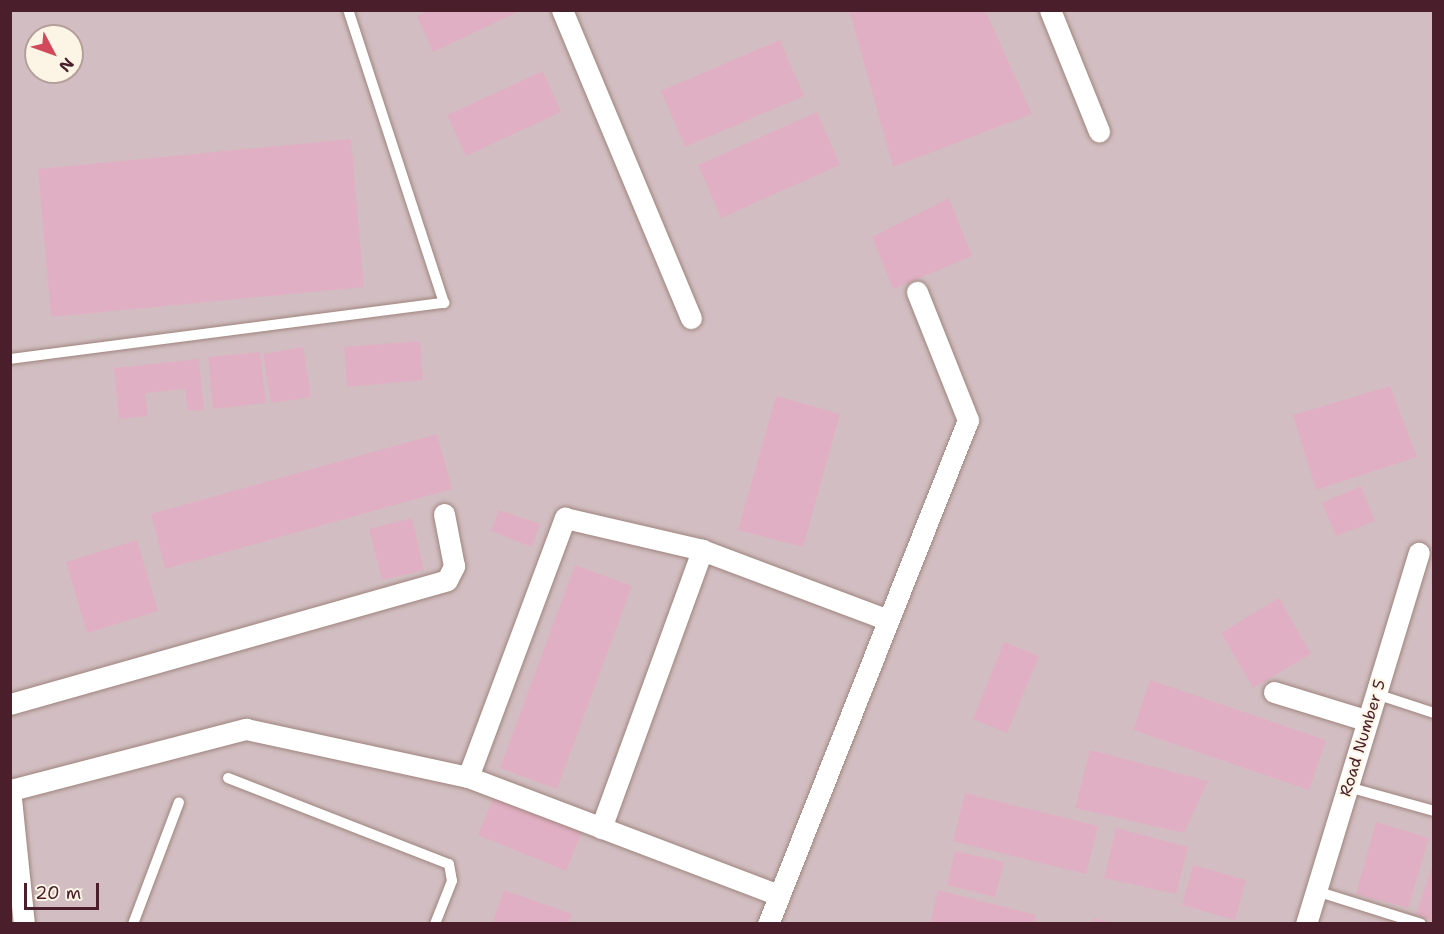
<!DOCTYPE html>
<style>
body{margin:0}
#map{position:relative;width:1444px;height:934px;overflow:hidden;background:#f1e9cc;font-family:"Shantell Sans",sans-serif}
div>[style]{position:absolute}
.industrial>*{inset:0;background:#d2bec2}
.building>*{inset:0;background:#e1afc3}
.roads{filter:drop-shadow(0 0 2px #9e847c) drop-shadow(0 0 2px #9e847c)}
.lane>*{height:10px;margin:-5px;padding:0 5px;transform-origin:5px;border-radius:5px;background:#fff}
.street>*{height:21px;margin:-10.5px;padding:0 10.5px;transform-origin:10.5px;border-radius:10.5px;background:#fff}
span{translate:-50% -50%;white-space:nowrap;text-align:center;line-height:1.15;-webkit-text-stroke:4.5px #fcf5e5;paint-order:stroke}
.street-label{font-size:16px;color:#4a1f2b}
.frame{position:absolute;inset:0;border:12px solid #4a1f2b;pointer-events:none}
.north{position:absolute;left:24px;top:24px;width:60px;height:60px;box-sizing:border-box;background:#fcf5e5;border:2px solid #b59f9b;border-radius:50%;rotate:131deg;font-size:16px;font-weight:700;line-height:24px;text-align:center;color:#4a1f2b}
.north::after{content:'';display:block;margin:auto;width:21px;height:27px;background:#d1495b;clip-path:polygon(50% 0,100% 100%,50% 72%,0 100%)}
.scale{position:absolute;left:24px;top:883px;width:75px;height:27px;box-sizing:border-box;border:3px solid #4a1f2b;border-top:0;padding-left:8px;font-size:18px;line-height:21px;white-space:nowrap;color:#4a1f2b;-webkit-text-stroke:4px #fcf5e5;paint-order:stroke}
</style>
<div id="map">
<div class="industrial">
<div style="clip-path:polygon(evenodd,11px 11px,1433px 11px,1433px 923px,11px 923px,11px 11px,36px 36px,72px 36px,72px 72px,36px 72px,36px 36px)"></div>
</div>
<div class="building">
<div style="clip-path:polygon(430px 10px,522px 10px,433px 52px,417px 16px)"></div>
<div style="clip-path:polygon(849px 10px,985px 10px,1032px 114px,893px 167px)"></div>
<div style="clip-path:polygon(780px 40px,804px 96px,685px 147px,661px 91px)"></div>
<div style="clip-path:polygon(543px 71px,561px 112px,466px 156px,447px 115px)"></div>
<div style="clip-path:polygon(817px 112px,840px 165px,721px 218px,698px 165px)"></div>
<div style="clip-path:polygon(351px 139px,364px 287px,51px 317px,38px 169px)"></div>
<div style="clip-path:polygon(949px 198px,972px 256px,893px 289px,872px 237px)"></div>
<div style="clip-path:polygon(420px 341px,423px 380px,347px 387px,344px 347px)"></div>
<div style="clip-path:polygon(303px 347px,311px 397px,271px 403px,263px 354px)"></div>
<div style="clip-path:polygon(260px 352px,266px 403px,213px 409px,208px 357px)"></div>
<div style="clip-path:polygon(199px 359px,204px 410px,188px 411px,185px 389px,145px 393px,148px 416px,119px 419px,114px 368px)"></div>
<div style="clip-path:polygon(1390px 386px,1417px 457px,1316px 490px,1293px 415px)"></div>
<div style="clip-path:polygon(776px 396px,840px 414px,803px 547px,738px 530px)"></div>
<div style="clip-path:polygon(437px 434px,452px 489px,165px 569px,151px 514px)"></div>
<div style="clip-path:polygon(1361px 486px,1375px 521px,1336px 536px,1322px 503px)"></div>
<div style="clip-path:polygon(499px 510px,540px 524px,532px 547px,491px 531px)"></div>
<div style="clip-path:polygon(412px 518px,424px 570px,382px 580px,369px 529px)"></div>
<div style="clip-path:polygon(137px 540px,158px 611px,87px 633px,66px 562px)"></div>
<div style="clip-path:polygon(575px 565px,632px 586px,557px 789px,500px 768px)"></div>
<div style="clip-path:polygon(1279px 598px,1311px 654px,1253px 688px,1221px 633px)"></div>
<div style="clip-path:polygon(1004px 642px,1039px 656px,1007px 733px,973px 719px)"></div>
<div style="clip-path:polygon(1150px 680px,1326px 740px,1309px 790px,1133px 730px)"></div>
<div style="clip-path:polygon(1090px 750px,1208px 781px,1184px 833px,1075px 808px)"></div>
<div style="clip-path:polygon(965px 793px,1098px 826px,1086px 874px,953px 841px)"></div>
<div style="clip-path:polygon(494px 797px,582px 832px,566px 871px,478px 835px)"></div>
<div style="clip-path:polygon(1376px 822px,1429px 838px,1408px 908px,1356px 894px)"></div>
<div style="clip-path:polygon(1116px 828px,1188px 847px,1176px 894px,1104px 878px)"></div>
<div style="clip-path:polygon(955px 851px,1004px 862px,995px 897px,947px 885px)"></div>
<div style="clip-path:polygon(1433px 863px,1434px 863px,1434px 921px,1416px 915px)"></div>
<div style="clip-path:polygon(1193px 865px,1246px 880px,1235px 920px,1182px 905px)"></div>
<div style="clip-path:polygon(504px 890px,572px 914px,568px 924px,492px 924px)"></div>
<div style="clip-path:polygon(938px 890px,1036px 915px,1034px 924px,930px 924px)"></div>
<div style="clip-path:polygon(1094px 918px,1112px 923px,1112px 924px,1092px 924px)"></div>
</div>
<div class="roads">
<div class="lane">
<div style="left:10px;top:359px;width:438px;rotate:-7.4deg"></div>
<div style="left:444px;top:303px;width:308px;rotate:-108.1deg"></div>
<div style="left:1376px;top:694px;width:61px;rotate:18.1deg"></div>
<div style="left:228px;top:778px;width:237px;rotate:21.3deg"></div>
<div style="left:449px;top:864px;width:17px;rotate:80deg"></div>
<div style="left:452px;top:881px;width:46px;rotate:111.6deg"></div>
<div style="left:1348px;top:787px;width:89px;rotate:15.6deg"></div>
<div style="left:1316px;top:891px;width:110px;rotate:17.4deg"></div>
<div style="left:133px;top:924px;width:130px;rotate:-69.3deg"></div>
</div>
<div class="street">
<div style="left:562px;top:10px;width:334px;rotate:67.3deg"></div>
<div style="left:1050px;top:10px;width:131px;rotate:68deg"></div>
<div style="left:1274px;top:692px;width:98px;rotate:17.1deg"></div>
<div style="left:10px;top:704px;width:454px;rotate:-15.8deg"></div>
<div style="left:447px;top:580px;width:16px;rotate:-63deg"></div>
<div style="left:454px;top:566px;width:53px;rotate:-100.9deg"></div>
<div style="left:468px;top:777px;width:277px;rotate:-69.5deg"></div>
<div style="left:565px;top:518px;width:141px;rotate:13.1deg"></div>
<div style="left:702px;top:550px;width:199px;rotate:20.6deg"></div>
<div style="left:10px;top:789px;width:136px;rotate:84.1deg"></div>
<div style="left:11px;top:790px;width:243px;rotate:-14.6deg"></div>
<div style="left:246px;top:729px;width:227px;rotate:12.2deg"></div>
<div style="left:468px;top:777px;width:333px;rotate:20.8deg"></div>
<div style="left:601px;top:828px;width:296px;rotate:-70deg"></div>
<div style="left:768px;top:924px;width:542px;rotate:-68.36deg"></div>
<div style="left:968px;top:420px;width:138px;rotate:-111.7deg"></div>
<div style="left:1306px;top:924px;width:388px;rotate:-73.1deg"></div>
</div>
</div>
<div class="street-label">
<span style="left:1363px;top:738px;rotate:-73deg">Road Number 5</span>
</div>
<div class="frame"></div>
<div class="north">N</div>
<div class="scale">20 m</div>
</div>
